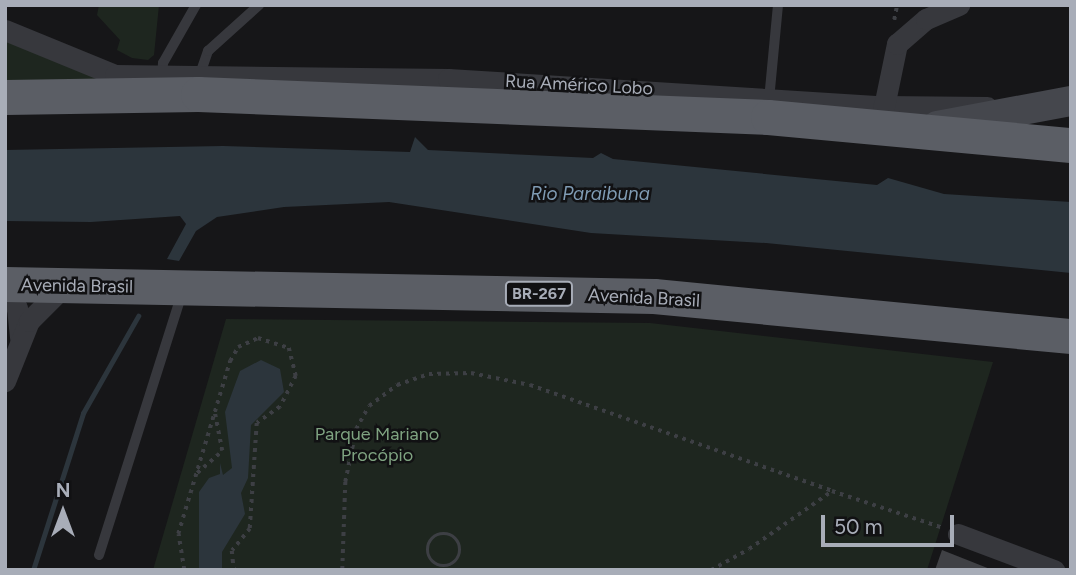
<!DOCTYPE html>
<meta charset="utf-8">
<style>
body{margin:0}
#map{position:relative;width:1076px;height:575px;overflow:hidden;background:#161618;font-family:Figtree,sans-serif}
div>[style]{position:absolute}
.green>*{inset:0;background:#1e261f}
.water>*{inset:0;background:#2c353c}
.stream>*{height:5px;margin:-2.5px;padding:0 2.5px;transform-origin:2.5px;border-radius:2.5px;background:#2c353c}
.building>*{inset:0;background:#404145}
.path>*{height:3.5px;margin-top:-1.75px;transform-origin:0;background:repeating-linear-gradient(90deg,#3d3f44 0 3.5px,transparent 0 8.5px)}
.path>.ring{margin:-1.75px;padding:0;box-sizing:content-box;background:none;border:3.5px solid #3d3f44;border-radius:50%}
.service>*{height:10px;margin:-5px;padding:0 5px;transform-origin:5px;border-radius:5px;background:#37383d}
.minor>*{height:21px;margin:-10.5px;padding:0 10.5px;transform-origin:10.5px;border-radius:10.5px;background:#37383d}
.secondary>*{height:30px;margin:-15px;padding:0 15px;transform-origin:15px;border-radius:15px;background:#45474d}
.trunk>*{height:35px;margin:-17.5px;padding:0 17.5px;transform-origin:17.5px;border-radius:17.5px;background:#5b5e65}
span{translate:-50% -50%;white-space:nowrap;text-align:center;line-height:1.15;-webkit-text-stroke:5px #111113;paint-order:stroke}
.shield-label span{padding:2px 5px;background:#111113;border:2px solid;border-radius:5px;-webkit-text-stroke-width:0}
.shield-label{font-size:16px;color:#a8adb8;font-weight:700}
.street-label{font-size:18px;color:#a8adb8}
.park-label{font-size:18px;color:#7fa381}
.water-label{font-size:19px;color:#7f9bb3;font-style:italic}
.frame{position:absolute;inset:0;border:7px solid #a8adb8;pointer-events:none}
.north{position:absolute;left:28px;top:477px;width:70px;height:70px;-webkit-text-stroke:5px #111113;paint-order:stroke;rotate:0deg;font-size:19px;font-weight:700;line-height:28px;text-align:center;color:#a8adb8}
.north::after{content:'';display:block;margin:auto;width:24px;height:32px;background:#a8adb8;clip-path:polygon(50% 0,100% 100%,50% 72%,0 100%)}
.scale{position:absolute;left:821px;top:515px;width:133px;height:32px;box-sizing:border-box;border:4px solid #a8adb8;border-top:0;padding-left:9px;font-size:21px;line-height:24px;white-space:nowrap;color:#a8adb8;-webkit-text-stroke:5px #111113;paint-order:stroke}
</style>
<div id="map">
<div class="green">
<div style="clip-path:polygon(99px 5px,159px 5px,154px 55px,148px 60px,132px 58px,117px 50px,120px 40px,97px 15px)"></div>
<div style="clip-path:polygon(5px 36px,117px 81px,5px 82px)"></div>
<div style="clip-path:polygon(226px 319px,650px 323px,993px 362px,927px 570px,153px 570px)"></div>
</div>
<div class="water">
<div style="clip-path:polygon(415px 137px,428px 150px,593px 158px,601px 153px,613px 159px,877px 185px,888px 178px,944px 194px,1071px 202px,1071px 273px,766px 243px,591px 233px,389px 202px,284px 207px,217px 217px,196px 231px,179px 261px,167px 259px,186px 224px,180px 216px,91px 222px,5px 221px,5px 150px,223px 146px,410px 152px)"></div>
<div style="clip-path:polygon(261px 360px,280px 369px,284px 392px,251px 425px,248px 478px,241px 493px,245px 514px,222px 552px,222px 570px,199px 570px,199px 492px,209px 478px,220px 474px,220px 463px,223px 475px,232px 468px,225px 412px,240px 371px)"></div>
</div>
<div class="stream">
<div style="left:33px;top:570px;width:165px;rotate:-72.3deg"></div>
<div style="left:83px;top:413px;width:112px;rotate:-60.4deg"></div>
</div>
<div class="building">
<div style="clip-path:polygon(942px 550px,990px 569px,990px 570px,935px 570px)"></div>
</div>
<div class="path">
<div style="left:894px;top:20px;width:15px;rotate:-79deg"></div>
<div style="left:197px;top:473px;width:33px;rotate:-41deg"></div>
<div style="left:222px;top:451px;width:38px;rotate:-101deg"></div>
<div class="ring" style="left:428px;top:534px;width:28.5px;height:28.5px"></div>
<div style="left:184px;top:570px;width:36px;rotate:-99deg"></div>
<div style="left:178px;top:534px;width:181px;rotate:-73.3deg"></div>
<div style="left:230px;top:361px;width:16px;rotate:-60deg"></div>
<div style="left:238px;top:347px;width:22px;rotate:-24deg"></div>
<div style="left:258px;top:338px;width:33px;rotate:18deg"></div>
<div style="left:289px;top:348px;width:29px;rotate:76deg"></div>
<div style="left:296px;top:376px;width:35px;rotate:117deg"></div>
<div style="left:280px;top:407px;width:28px;rotate:145deg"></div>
<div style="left:257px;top:423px;width:106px;rotate:93.8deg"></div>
<div style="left:250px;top:529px;width:28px;rotate:129deg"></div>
<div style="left:232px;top:551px;width:19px;rotate:84deg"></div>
<div style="left:342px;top:570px;width:88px;rotate:-88deg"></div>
<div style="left:345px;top:482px;width:54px;rotate:-78.3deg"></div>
<div style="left:356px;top:429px;width:26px;rotate:-61deg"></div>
<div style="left:369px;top:406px;width:35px;rotate:-37deg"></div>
<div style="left:397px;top:385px;width:34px;rotate:-19deg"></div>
<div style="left:429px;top:374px;width:42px;rotate:-1.4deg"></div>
<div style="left:471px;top:373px;width:60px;rotate:11.5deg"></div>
<div style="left:530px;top:385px;width:320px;rotate:19.3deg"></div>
<div style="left:711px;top:570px;width:43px;rotate:-28.9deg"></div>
<div style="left:749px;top:549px;width:101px;rotate:-34.9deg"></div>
<div style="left:832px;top:491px;width:117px;rotate:18.4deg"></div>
</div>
<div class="service">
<div style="left:162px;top:77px;width:14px;rotate:-86deg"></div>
<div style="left:163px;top:63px;width:67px;rotate:-60.4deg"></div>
<div style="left:199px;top:77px;width:28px;rotate:-71deg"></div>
<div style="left:208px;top:51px;width:69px;rotate:-42deg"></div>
<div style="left:769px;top:100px;width:95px;rotate:-84.6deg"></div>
<div style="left:99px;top:555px;width:275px;rotate:-72.4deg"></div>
</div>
<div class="minor">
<div style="left:5px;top:30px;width:132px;rotate:22.3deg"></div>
<div style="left:115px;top:75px;width:333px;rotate:0.7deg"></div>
<div style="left:448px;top:79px;width:436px;rotate:3.6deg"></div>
<div style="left:883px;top:106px;width:104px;rotate:0.6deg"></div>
<div style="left:881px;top:121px;width:79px;rotate:-78.3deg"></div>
<div style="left:897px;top:44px;width:38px;rotate:-41deg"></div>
<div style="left:926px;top:19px;width:36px;rotate:-23deg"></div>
<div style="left:5px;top:288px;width:23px;rotate:59deg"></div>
<div style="left:17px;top:308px;width:30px;rotate:84deg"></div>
<div style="left:5px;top:381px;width:65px;rotate:-68.2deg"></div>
<div style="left:29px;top:321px;width:48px;rotate:-45deg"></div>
<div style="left:958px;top:534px;width:103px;rotate:20.6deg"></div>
</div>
<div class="secondary">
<div style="left:937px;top:126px;width:136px;rotate:-10.6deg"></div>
</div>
<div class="trunk">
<div style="left:5px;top:97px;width:193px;rotate:-0.9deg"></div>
<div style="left:198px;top:94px;width:570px;rotate:2.31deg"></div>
<div style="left:768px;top:117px;width:304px;rotate:5.3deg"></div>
<div style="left:5px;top:284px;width:649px;rotate:1.06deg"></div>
<div style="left:654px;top:296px;width:419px;rotate:5.5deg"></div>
</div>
<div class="shield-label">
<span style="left:539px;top:294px">BR-267</span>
</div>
<div class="street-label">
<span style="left:579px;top:85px;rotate:3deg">Rua Américo Lobo</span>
<span style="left:77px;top:286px;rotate:1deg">Avenida Brasil</span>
<span style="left:644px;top:298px;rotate:3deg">Avenida Brasil</span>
</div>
<div class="park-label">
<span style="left:377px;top:445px">Parque Mariano<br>Procópio</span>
</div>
<div class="water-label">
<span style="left:590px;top:194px">Rio Paraibuna</span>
</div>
<div class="frame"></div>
<div class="north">N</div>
<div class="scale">50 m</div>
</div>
